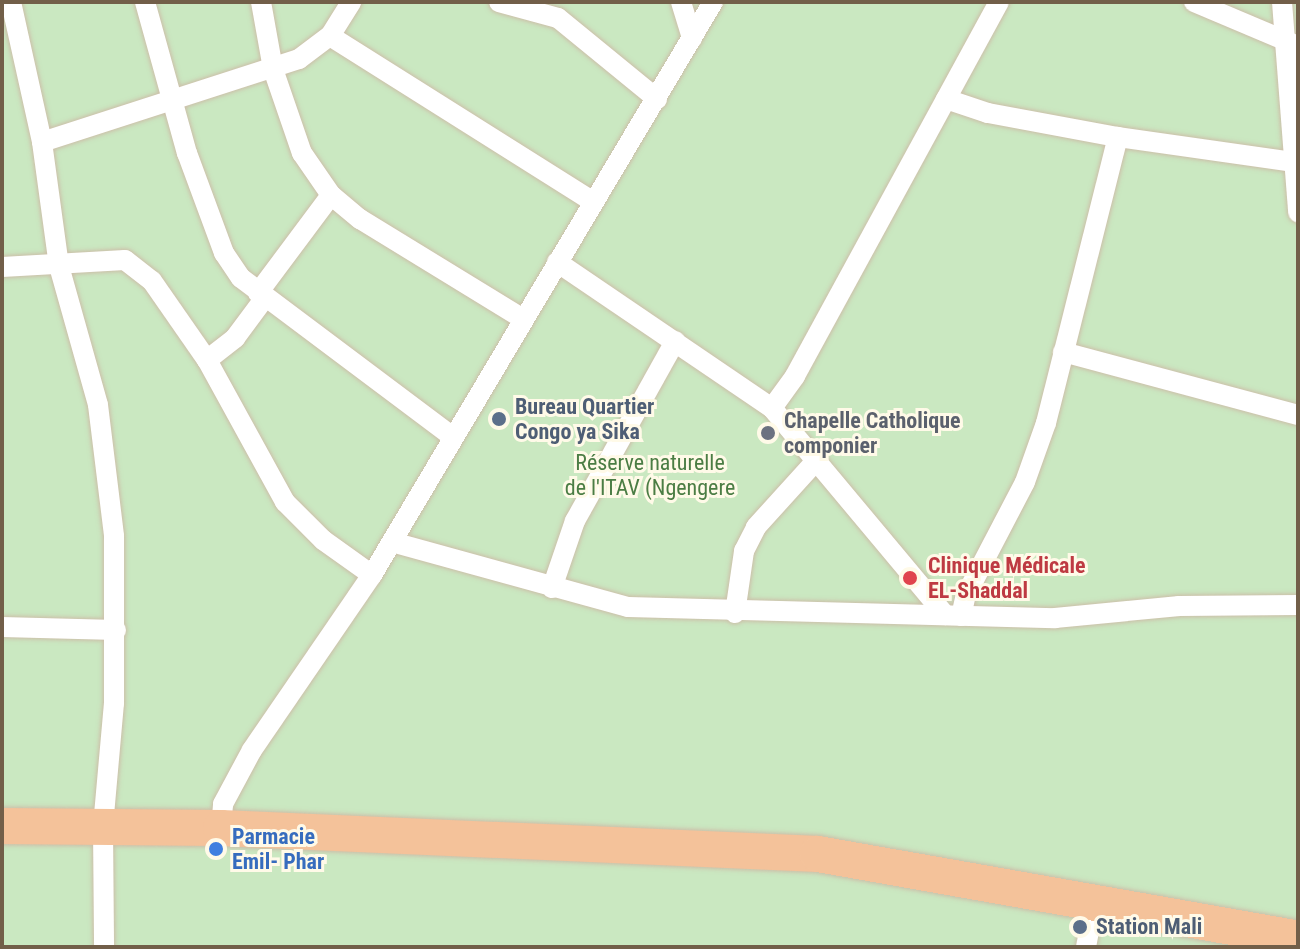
<!DOCTYPE html>
<meta charset="utf-8">
<style>
body{margin:0}
#map{position:relative;width:1300px;height:949px;overflow:hidden;background:#fbf6e2;font-family:"Roboto Condensed",sans-serif}
div>[style]{position:absolute}
.green>*{inset:0;background:#cae8c1}
.roads{filter:drop-shadow(0 0 2px #ccbfa9) drop-shadow(0 0 2px #ccbfa9)}
.street>*{height:20px;margin:-10px;padding:0 10px;transform-origin:10px;border-radius:10px;background:#fff}
.highway>*{height:36px;margin:-18px;padding:0 18px;transform-origin:18px;border-radius:18px;background:#f4c29a}
.dots>*{width:22px;height:22px;translate:-50% -50%;box-sizing:border-box;border:4px solid #fffae8;border-radius:50%}
span{translate:-50% -50%;white-space:nowrap;text-align:center;line-height:1.15;-webkit-text-stroke:6px #fffae8;paint-order:stroke}
.service-label{font-size:22px;color:#4e5e75;font-weight:700}
.left{translate:0 -50%;text-align:left}
.worship-label{font-size:22px;color:#5b616d;font-weight:700}
.park-label{font-size:22px;color:#4b7d44}
.health-label{font-size:22px;color:#be3a42;font-weight:700}
.shop-label{font-size:22px;color:#366cbe;font-weight:700}
.frame{position:absolute;inset:0;border:4px solid #725f49;pointer-events:none}
</style>
<div id="map">
<div class="green">
<div style="clip-path:polygon(2px 2px,1298px 2px,1298px 947px,2px 947px)"></div>
</div>
<div class="roads">
<div class="street">
<div style="left:11px;top:2px;width:143px;rotate:77.5deg"></div>
<div style="left:42px;top:142px;width:125px;rotate:82.2deg"></div>
<div style="left:59px;top:266px;width:144px;rotate:74.3deg"></div>
<div style="left:98px;top:405px;width:132px;rotate:83deg"></div>
<div style="left:114px;top:536px;width:167px;rotate:90deg"></div>
<div style="left:114px;top:703px;width:124px;rotate:95.1deg"></div>
<div style="left:103px;top:827px;width:120px;rotate:89.5deg"></div>
<div style="left:145px;top:2px;width:157px;rotate:74.5deg"></div>
<div style="left:187px;top:153px;width:107px;rotate:69.7deg"></div>
<div style="left:224px;top:253px;width:30px;rotate:56deg"></div>
<div style="left:241px;top:278px;width:265px;rotate:36.9deg"></div>
<div style="left:261px;top:2px;width:68px;rotate:79.8deg"></div>
<div style="left:273px;top:69px;width:89px;rotate:71deg"></div>
<div style="left:302px;top:153px;width:51px;rotate:55.4deg"></div>
<div style="left:331px;top:195px;width:38px;rotate:40deg"></div>
<div style="left:360px;top:219px;width:191px;rotate:31.5deg"></div>
<div style="left:499px;top:2px;width:61px;rotate:15.2deg"></div>
<div style="left:558px;top:18px;width:128px;rotate:39.3deg"></div>
<div style="left:681px;top:2px;width:38px;rotate:73deg"></div>
<div style="left:1194px;top:2px;width:113px;rotate:22.9deg"></div>
<div style="left:1282px;top:2px;width:211px;rotate:85.6deg"></div>
<div style="left:330px;top:36px;width:310px;rotate:32.2deg"></div>
<div style="left:946px;top:99px;width:44px;rotate:18.4deg"></div>
<div style="left:988px;top:113px;width:132px;rotate:10.5deg"></div>
<div style="left:1118px;top:137px;width:177px;rotate:8.1deg"></div>
<div style="left:42px;top:142px;width:270px;rotate:-17.9deg"></div>
<div style="left:299px;top:59px;width:39px;rotate:-37deg"></div>
<div style="left:330px;top:36px;width:40px;rotate:-58deg"></div>
<div style="left:557px;top:262px;width:260px;rotate:34.2deg"></div>
<div style="left:772px;top:408px;width:270px;rotate:50.1deg"></div>
<div style="left:2px;top:267px;width:123px;rotate:-3.3deg"></div>
<div style="left:125px;top:260px;width:34px;rotate:38deg"></div>
<div style="left:152px;top:281px;width:96px;rotate:55.2deg"></div>
<div style="left:207px;top:360px;width:162px;rotate:61.2deg"></div>
<div style="left:285px;top:502px;width:54px;rotate:45deg"></div>
<div style="left:323px;top:540px;width:60px;rotate:35.5deg"></div>
<div style="left:258px;top:293px;width:122px;rotate:-53.3deg"></div>
<div style="left:1063px;top:352px;width:243px;rotate:15deg"></div>
<div style="left:207px;top:360px;width:36px;rotate:-38deg"></div>
<div style="left:235px;top:338px;width:49px;rotate:-53.4deg"></div>
<div style="left:772px;top:408px;width:39px;rotate:-54deg"></div>
<div style="left:795px;top:376px;width:426px;rotate:-61.4deg"></div>
<div style="left:392px;top:542px;width:245px;rotate:15.4deg"></div>
<div style="left:628px;top:607px;width:427px;rotate:1.5deg"></div>
<div style="left:1055px;top:618px;width:125px;rotate:-5.5deg"></div>
<div style="left:1179px;top:606px;width:119px;rotate:-0.5deg"></div>
<div style="left:552px;top:588px;width:71px;rotate:-71.1deg"></div>
<div style="left:575px;top:521px;width:206px;rotate:-60.9deg"></div>
<div style="left:735px;top:613px;width:63px;rotate:-81.7deg"></div>
<div style="left:744px;top:551px;width:27px;rotate:-63deg"></div>
<div style="left:756px;top:527px;width:86px;rotate:-47.8deg"></div>
<div style="left:961px;top:616px;width:22px;rotate:-77deg"></div>
<div style="left:966px;top:595px;width:127px;rotate:-62.4deg"></div>
<div style="left:1025px;top:482px;width:63px;rotate:-70.4deg"></div>
<div style="left:1046px;top:423px;width:295px;rotate:-75.9deg"></div>
<div style="left:2px;top:627px;width:114px;rotate:1.5deg"></div>
<div style="left:221px;top:828px;width:24px;rotate:-85deg"></div>
<div style="left:223px;top:804px;width:61px;rotate:-61.8deg"></div>
<div style="left:252px;top:750px;width:212px;rotate:-55.6deg"></div>
<div style="left:372px;top:575px;width:667px;rotate:-59.24deg"></div>
<div style="left:1086px;top:947px;width:48px;rotate:-79.2deg"></div>
</div>
<div class="highway">
<div style="left:2px;top:826px;width:219px;rotate:0.5deg"></div>
<div style="left:221px;top:828px;width:598px;rotate:2.49deg"></div>
<div style="left:818px;top:854px;width:487px;rotate:10deg"></div>
</div>
</div>
<div class="dots">
<div style="left:499px;top:419px;background:#5c6f8a"></div>
<div style="left:768px;top:433px;background:#6b7280"></div>
<div style="left:910px;top:578px;background:#e0444e"></div>
<div style="left:216px;top:849px;background:#3f7fe0"></div>
<div style="left:1080px;top:927px;background:#5c6f8a"></div>
</div>
<div class="service-label">
<span class="left" style="left:515px;top:419px">Bureau Quartier<br>Congo ya Sika</span>
<span class="left" style="left:1096px;top:927px">Station Mali</span>
</div>
<div class="worship-label">
<span class="left" style="left:784px;top:433px">Chapelle Catholique<br>componier</span>
</div>
<div class="park-label">
<span style="left:650px;top:475px">Réserve naturelle<br>de l'ITAV (Ngengere</span>
</div>
<div class="health-label">
<span class="left" style="left:928px;top:578px">Clinique Médicale<br>EL-Shaddal</span>
</div>
<div class="shop-label">
<span class="left" style="left:232px;top:849px">Parmacie<br>Emil- Phar</span>
</div>
<div class="frame"></div>
</div>
